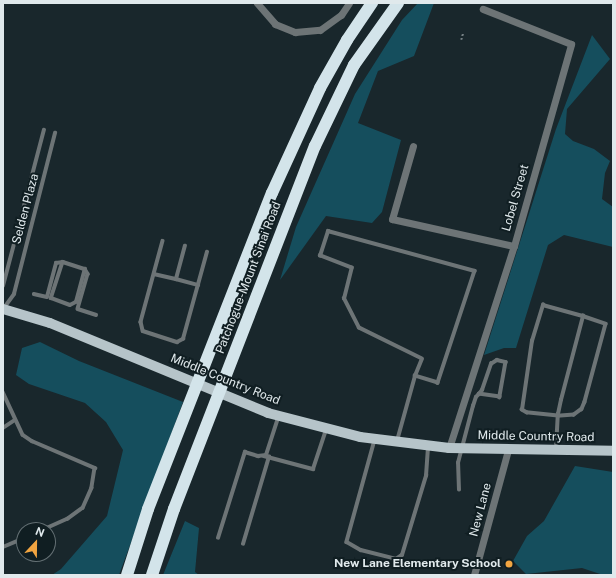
<!DOCTYPE html>
<style>
body{margin:0}
#map{position:relative;width:616px;height:578px;overflow:hidden;background:#19272c;font-family:"Public Sans",sans-serif}
div>[style]{position:absolute}
.green>*{inset:0;background:#154e5d}
.path>*{height:1.5px;margin-top:-0.75px;transform-origin:0;background:repeating-linear-gradient(90deg,#758084 0 2px,transparent 0 4px)}
.lane>*{height:3.5px;margin:-1.75px;padding:0 1.75px;transform-origin:1.75px;border-radius:1.75px;background:#6d7476}
.street>*{height:7px;margin:-3.5px;padding:0 3.5px;transform-origin:3.5px;border-radius:3.5px;background:#6d7476}
.primary>*{height:10px;margin:-5px;padding:0 5px;transform-origin:5px;border-radius:5px;background:#b6c4c9}
.highway>*{height:12px;margin:-6px;padding:0 6px;transform-origin:6px;border-radius:6px;background:#d3e4ea}
.dots>*{width:11px;height:11px;translate:-50% -50%;box-sizing:border-box;border:2px solid #101e22;border-radius:50%}
span{translate:-50% -50%;white-space:nowrap;text-align:center;line-height:1.15;-webkit-text-stroke:4px #101e22;paint-order:stroke}
.street-label{font-size:12px;color:#e0e9ec}
.poi-label{font-size:12px;color:#e0e9ec;font-weight:700}
.right{translate:-100% -50%;text-align:right}
.frame{position:absolute;inset:0;border:4px solid #e0e9ec;pointer-events:none}
.north{position:absolute;left:16px;top:522px;width:40px;height:40px;box-sizing:border-box;background:#101e22;border:1px solid #636f73;border-radius:50%;rotate:22deg;font-size:11px;font-weight:700;line-height:16px;text-align:center;color:#e0e9ec}
.north::after{content:'';display:block;margin:auto;width:14px;height:18px;background:#f2a541;clip-path:polygon(50% 0,100% 100%,50% 72%,0 100%)}
</style>
<div id="map">
<div class="green">
<div style="clip-path:polygon(418px 3px,434px 3px,414px 56px,378px 71px,358px 123px,401px 140px,382px 212px,372px 223px,326px 216px,280px 280px,296px 227px,355px 94px,402px 20px)"></div>
<div style="clip-path:polygon(592px 35px,610px 59px,567px 109px,565px 134px,573px 141px,594px 149px,610px 161px,605px 173px,602px 199px,613px 207px,613px 247px,564px 235px,548px 245px,516px 348px,504px 348px,484px 355px,556px 129px)"></div>
<div style="clip-path:polygon(40px 342px,79px 361px,183px 402px,119px 575px,52px 575px,61px 569px,107px 516px,123px 450px,106px 422px,85px 403px,29px 384px,16px 375px,22px 348px)"></div>
<div style="clip-path:polygon(575px 466px,613px 472px,613px 575px,603px 575px,582px 568px,526px 574px,513px 561px,527px 536px,544px 521px)"></div>
<div style="clip-path:polygon(185px 521px,199px 528px,195px 572px,199px 575px,163px 575px)"></div>
</div>
<div class="path">
<div style="left:461px;top:40px;width:7px;rotate:-74deg"></div>
</div>
<div class="lane">
<div style="left:163px;top:241px;width:84px;rotate:105.2deg"></div>
<div style="left:141px;top:322px;width:9px;rotate:77deg"></div>
<div style="left:143px;top:331px;width:36px;rotate:18deg"></div>
<div style="left:177px;top:342px;width:7px;rotate:-27deg"></div>
<div style="left:183px;top:339px;width:90px;rotate:-74.6deg"></div>
<div style="left:63px;top:262px;width:38px;rotate:108deg"></div>
<div style="left:51px;top:298px;width:20px;rotate:20deg"></div>
<div style="left:70px;top:305px;width:7px;rotate:-27deg"></div>
<div style="left:76px;top:302px;width:34px;rotate:-75deg"></div>
<div style="left:154px;top:274px;width:23px;rotate:13deg"></div>
<div style="left:176px;top:279px;width:34px;rotate:-75deg"></div>
<div style="left:176px;top:279px;width:23px;rotate:15deg"></div>
<div style="left:3px;top:286px;width:161px;rotate:-75.3deg"></div>
<div style="left:34px;top:294px;width:13px;rotate:13deg"></div>
<div style="left:47px;top:297px;width:35px;rotate:-75deg"></div>
<div style="left:56px;top:263px;width:7px;rotate:-8deg"></div>
<div style="left:63px;top:262px;width:23px;rotate:18deg"></div>
<div style="left:85px;top:269px;width:6px;rotate:59deg"></div>
<div style="left:88px;top:274px;width:36px;rotate:106deg"></div>
<div style="left:78px;top:309px;width:19px;rotate:18deg"></div>
<div style="left:4px;top:308px;width:17px;rotate:-54deg"></div>
<div style="left:14px;top:294px;width:166px;rotate:-75.7deg"></div>
<div style="left:3px;top:392px;width:47px;rotate:65.1deg"></div>
<div style="left:23px;top:435px;width:11px;rotate:34deg"></div>
<div style="left:32px;top:441px;width:69px;rotate:23.2deg"></div>
<div style="left:95px;top:468px;width:20px;rotate:99deg"></div>
<div style="left:92px;top:488px;width:22px;rotate:114deg"></div>
<div style="left:83px;top:508px;width:19px;rotate:144deg"></div>
<div style="left:68px;top:519px;width:27px;rotate:156deg"></div>
<div style="left:3px;top:428px;width:14px;rotate:-34deg"></div>
<div style="left:375px;top:440px;width:106px;rotate:105.4deg"></div>
<div style="left:347px;top:542px;width:16px;rotate:30deg"></div>
<div style="left:361px;top:550px;width:36px;rotate:14deg"></div>
<div style="left:396px;top:559px;width:7px;rotate:-34deg"></div>
<div style="left:402px;top:555px;width:83px;rotate:-73.1deg"></div>
<div style="left:426px;top:476px;width:30px;rotate:-86deg"></div>
<div style="left:397px;top:441px;width:67px;rotate:-74.5deg"></div>
<div style="left:415px;top:376px;width:18px;rotate:-68deg"></div>
<div style="left:422px;top:359px;width:70px;rotate:-153.8deg"></div>
<div style="left:359px;top:328px;width:33px;rotate:-117deg"></div>
<div style="left:344px;top:299px;width:32px;rotate:-76deg"></div>
<div style="left:352px;top:268px;width:34px;rotate:-159deg"></div>
<div style="left:320px;top:256px;width:26px;rotate:-72deg"></div>
<div style="left:328px;top:231px;width:152px;rotate:15.2deg"></div>
<div style="left:475px;top:271px;width:118px;rotate:108.3deg"></div>
<div style="left:438px;top:383px;width:24px;rotate:-163deg"></div>
<div style="left:556px;top:449px;width:33px;rotate:-87deg"></div>
<div style="left:558px;top:416px;width:2px;rotate:-90deg"></div>
<div style="left:558px;top:414px;width:14px;rotate:-78deg"></div>
<div style="left:561px;top:400px;width:87px;rotate:-75.3deg"></div>
<div style="left:583px;top:316px;width:24px;rotate:19deg"></div>
<div style="left:606px;top:324px;width:81px;rotate:105.1deg"></div>
<div style="left:585px;top:402px;width:8px;rotate:113deg"></div>
<div style="left:582px;top:409px;width:10px;rotate:143deg"></div>
<div style="left:574px;top:415px;width:16px;rotate:176deg"></div>
<div style="left:558px;top:416px;width:31px;rotate:-174deg"></div>
<div style="left:527px;top:413px;width:6px;rotate:-149deg"></div>
<div style="left:522px;top:410px;width:70px;rotate:-81.8deg"></div>
<div style="left:532px;top:341px;width:38px;rotate:-73deg"></div>
<div style="left:543px;top:305px;width:41px;rotate:15.4deg"></div>
<div style="left:264px;top:456px;width:51px;rotate:14.9deg"></div>
<div style="left:313px;top:469px;width:41px;rotate:-71.6deg"></div>
<div style="left:459px;top:490px;width:27px;rotate:-92deg"></div>
<div style="left:458px;top:463px;width:59px;rotate:-75.3deg"></div>
<div style="left:473px;top:406px;width:9px;rotate:-72deg"></div>
<div style="left:476px;top:397px;width:4px;rotate:-45deg"></div>
<div style="left:479px;top:394px;width:5px;rotate:-53deg"></div>
<div style="left:482px;top:390px;width:28px;rotate:-71deg"></div>
<div style="left:491px;top:364px;width:7px;rotate:-34deg"></div>
<div style="left:497px;top:360px;width:9px;rotate:13deg"></div>
<div style="left:506px;top:362px;width:36px;rotate:100deg"></div>
<div style="left:500px;top:397px;width:21px;rotate:-172deg"></div>
<div style="left:218px;top:538px;width:90px;rotate:-72.6deg"></div>
<div style="left:245px;top:452px;width:14px;rotate:17deg"></div>
<div style="left:258px;top:456px;width:8px;rotate:-7deg"></div>
<div style="left:266px;top:455px;width:40px;rotate:-72deg"></div>
<div style="left:243px;top:544px;width:91px;rotate:-73.4deg"></div>
<div style="left:3px;top:547px;width:23px;rotate:-23deg"></div>
</div>
<div class="street">
<div style="left:257px;top:3px;width:28px;rotate:49deg"></div>
<div style="left:275px;top:24px;width:22px;rotate:22deg"></div>
<div style="left:295px;top:32px;width:25px;rotate:-5deg"></div>
<div style="left:320px;top:30px;width:26px;rotate:-36deg"></div>
<div style="left:341px;top:15px;width:14px;rotate:-56deg"></div>
<div style="left:413px;top:146px;width:76px;rotate:106deg"></div>
<div style="left:392px;top:219px;width:125px;rotate:12.5deg"></div>
<div style="left:449px;top:448px;width:212px;rotate:-72.2deg"></div>
<div style="left:514px;top:246px;width:210px;rotate:-74.2deg"></div>
<div style="left:571px;top:44px;width:95px;rotate:-158.3deg"></div>
<div style="left:474px;top:575px;width:130px;rotate:-74.8deg"></div>
</div>
<div class="primary">
<div style="left:3px;top:309px;width:49px;rotate:16.6deg"></div>
<div style="left:50px;top:323px;width:236px;rotate:22.4deg"></div>
<div style="left:268px;top:413px;width:95px;rotate:14.6deg"></div>
<div style="left:360px;top:437px;width:90px;rotate:7deg"></div>
<div style="left:449px;top:448px;width:164px;rotate:1deg"></div>
</div>
<div class="highway">
<div style="left:127px;top:575px;width:69px;rotate:-72.3deg"></div>
<div style="left:148px;top:509px;width:339px;rotate:-68.6deg"></div>
<div style="left:272px;top:193px;width:115px;rotate:-65.4deg"></div>
<div style="left:320px;top:88px;width:55px;rotate:-60.6deg"></div>
<div style="left:347px;top:40px;width:45px;rotate:-56deg"></div>
<div style="left:152px;top:575px;width:70px;rotate:-71.6deg"></div>
<div style="left:174px;top:509px;width:389px;rotate:-68.8deg"></div>
<div style="left:315px;top:146px;width:90px;rotate:-64.3deg"></div>
<div style="left:354px;top:65px;width:76px;rotate:-54.6deg"></div>
</div>
<div class="dots">
<div style="left:509px;top:564px;background:#f2a541"></div>
</div>
<div class="street-label">
<span style="left:516px;top:198px;rotate:-74deg">Lobel Street</span>
<span style="left:26px;top:209px;rotate:-75deg">Selden Plaza</span>
<span style="left:249px;top:278px;rotate:-69deg">Patchogue-Mount Sinai Road</span>
<span style="left:225px;top:380px;rotate:22deg">Middle Country Road</span>
<span style="left:536px;top:437px;rotate:1deg">Middle Country Road</span>
<span style="left:481px;top:510px;rotate:-75deg">New Lane</span>
</div>
<div class="poi-label">
<span class="right" style="left:501px;top:564px">New Lane Elementary School</span>
</div>
<div class="frame"></div>
<div class="north">N</div>
</div>
